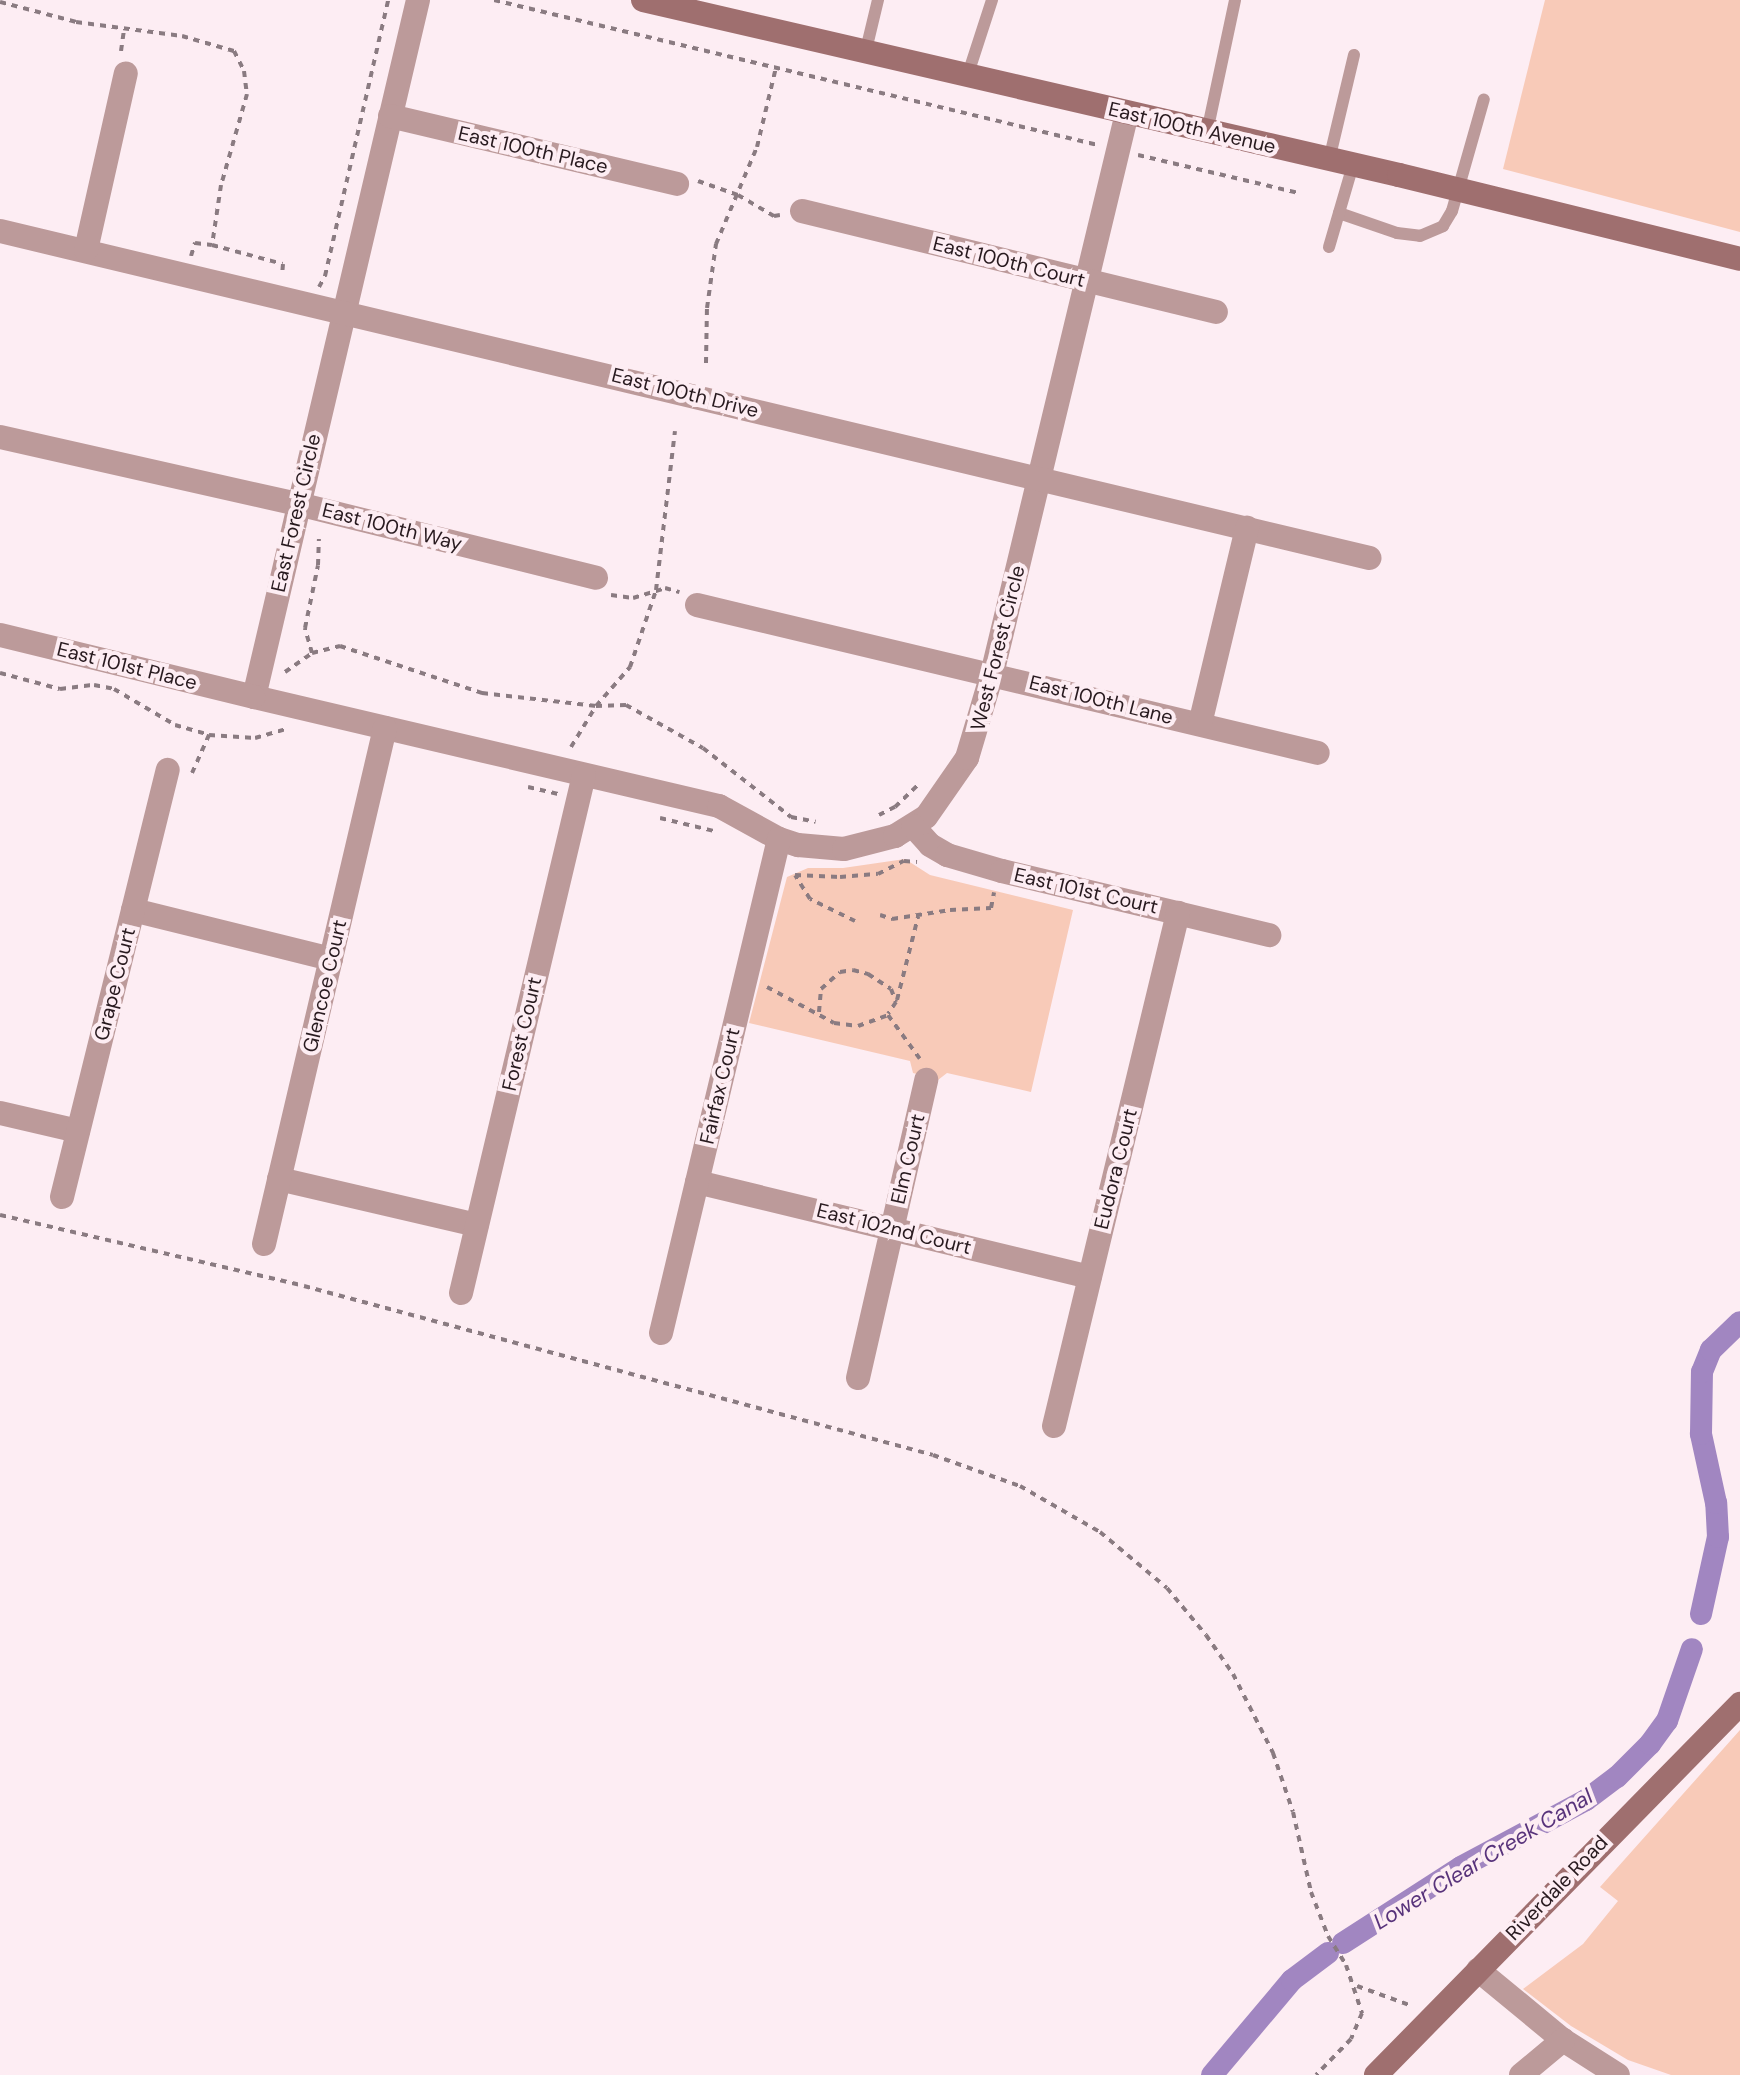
<!DOCTYPE html>
<style>
body{margin:0}
#map{position:relative;width:1740px;height:2075px;overflow:hidden;background:#fdedf3;font-family:"DM Sans",sans-serif}
div>[style]{position:absolute}
.green>*{inset:0;background:#f8cab8}
.canal>*{height:22px;margin:-11px;padding:0 11px;transform-origin:11px;border-radius:11px;background:#a186c1}
.path>*{height:4px;margin-top:-2px;transform-origin:0;background:repeating-linear-gradient(90deg,#8a7b81 0 6px,transparent 0 12px)}
.lane>*{height:12px;margin:-6px;padding:0 6px;transform-origin:6px;border-radius:6px;background:#bc9a9a}
.street>*{height:24px;margin:-12px;padding:0 12px;transform-origin:12px;border-radius:12px;background:#bc9a9a}
.secondary>*{height:24px;margin:-12px;padding:0 12px;transform-origin:12px;border-radius:12px;background:#9f6f6f}
span{translate:-50% -50%;white-space:nowrap;text-align:center;line-height:1.15;-webkit-text-stroke:8px #fdedf3;paint-order:stroke}
.street-label{font-size:20px;color:#281a1f}
.water-label{font-size:22px;color:#58337b;font-style:italic}
</style>
<div id="map">
<div class="green">
<div style="clip-path:polygon(1545px 0,1740px 0,1740px 232px,1503px 169px)"></div>
<div style="clip-path:polygon(905px 859px,930px 875px,1073px 910px,1031px 1092px,947px 1073px,938px 1080px,913px 1073px,910px 1061px,749px 1023px,787px 877px,808px 868px,843px 868px)"></div>
<div style="clip-path:polygon(1740px 1730px,1740px 2075px,1671px 2075px,1628px 2060px,1571px 2026px,1523px 1989px,1583px 1944px,1618px 1901px,1600px 1887px)"></div>
</div>
<div class="canal">
<div style="left:1701px;top:1614px;width:79px;rotate:-77.6deg"></div>
<div style="left:1718px;top:1537px;width:34px;rotate:-93deg"></div>
<div style="left:1716px;top:1503px;width:71px;rotate:-102.3deg"></div>
<div style="left:1701px;top:1434px;width:62px;rotate:-89.1deg"></div>
<div style="left:1702px;top:1372px;width:24px;rotate:-68deg"></div>
<div style="left:1711px;top:1350px;width:40px;rotate:-44deg"></div>
<div style="left:1343px;top:1943px;width:140px;rotate:-32.8deg"></div>
<div style="left:1461px;top:1867px;width:142px;rotate:-28.2deg"></div>
<div style="left:1586px;top:1800px;width:39px;rotate:-37deg"></div>
<div style="left:1617px;top:1777px;width:47px;rotate:-45deg"></div>
<div style="left:1650px;top:1744px;width:29px;rotate:-54deg"></div>
<div style="left:1667px;top:1721px;width:76px;rotate:-70.9deg"></div>
<div style="left:1212px;top:2075px;width:124px;rotate:-49.9deg"></div>
<div style="left:1292px;top:1980px;width:45px;rotate:-36.9deg"></div>
</div>
<div class="path">
<div style="left:494px;top:0;width:621px;rotate:13.5deg"></div>
<div style="left:0;top:2px;width:79px;rotate:14.7deg"></div>
<div style="left:76px;top:22px;width:107px;rotate:7.5deg"></div>
<div style="left:182px;top:36px;width:54px;rotate:16.1deg"></div>
<div style="left:234px;top:51px;width:22px;rotate:63deg"></div>
<div style="left:244px;top:71px;width:23px;rotate:83deg"></div>
<div style="left:247px;top:94px;width:95px;rotate:105.9deg"></div>
<div style="left:221px;top:185px;width:61px;rotate:98.5deg"></div>
<div style="left:121px;top:51px;width:21px;rotate:-82deg"></div>
<div style="left:1138px;top:155px;width:165px;rotate:13.3deg"></div>
<div style="left:698px;top:181px;width:42px;rotate:19.3deg"></div>
<div style="left:738px;top:195px;width:42px;rotate:30.3deg"></div>
<div style="left:774px;top:216px;width:6px;rotate:-9deg"></div>
<div style="left:191px;top:256px;width:14px;rotate:-73deg"></div>
<div style="left:195px;top:243px;width:17px;rotate:7deg"></div>
<div style="left:212px;top:245px;width:73px;rotate:15deg"></div>
<div style="left:283px;top:264px;width:11px;rotate:95deg"></div>
<div style="left:319px;top:287px;width:13px;rotate:-61deg"></div>
<div style="left:325px;top:276px;width:283px;rotate:-77.1deg"></div>
<div style="left:706px;top:363px;width:55px;rotate:-89deg"></div>
<div style="left:707px;top:308px;width:65px;rotate:-82deg"></div>
<div style="left:716px;top:244px;width:105px;rotate:-67.1deg"></div>
<div style="left:757px;top:147px;width:82px;rotate:-76.6deg"></div>
<div style="left:611px;top:595px;width:22px;rotate:8deg"></div>
<div style="left:633px;top:598px;width:34px;rotate:-17deg"></div>
<div style="left:665px;top:588px;width:15px;rotate:16deg"></div>
<div style="left:312px;top:653px;width:26px;rotate:-106deg"></div>
<div style="left:305px;top:628px;width:64px;rotate:-78.3deg"></div>
<div style="left:318px;top:565px;width:26px;rotate:-88deg"></div>
<div style="left:285px;top:672px;width:33px;rotate:-35deg"></div>
<div style="left:312px;top:653px;width:29px;rotate:-14deg"></div>
<div style="left:340px;top:646px;width:150px;rotate:18.3deg"></div>
<div style="left:482px;top:693px;width:115px;rotate:6.5deg"></div>
<div style="left:596px;top:706px;width:30px;rotate:-2deg"></div>
<div style="left:626px;top:705px;width:88px;rotate:29.2deg"></div>
<div style="left:703px;top:748px;width:112px;rotate:38.1deg"></div>
<div style="left:791px;top:817px;width:25px;rotate:11deg"></div>
<div style="left:0;top:673px;width:62px;rotate:14.9deg"></div>
<div style="left:60px;top:689px;width:34px;rotate:-7deg"></div>
<div style="left:94px;top:685px;width:20px;rotate:11deg"></div>
<div style="left:114px;top:689px;width:71px;rotate:30.5deg"></div>
<div style="left:175px;top:725px;width:35px;rotate:16deg"></div>
<div style="left:209px;top:735px;width:46px;rotate:3.7deg"></div>
<div style="left:255px;top:738px;width:32px;rotate:-16deg"></div>
<div style="left:571px;top:747px;width:48px;rotate:-58.6deg"></div>
<div style="left:596px;top:706px;width:52px;rotate:-48.9deg"></div>
<div style="left:630px;top:667px;width:81px;rotate:-71.3deg"></div>
<div style="left:656px;top:590px;width:160px;rotate:-83.2deg"></div>
<div style="left:192px;top:773px;width:42px;rotate:-65.9deg"></div>
<div style="left:528px;top:787px;width:31px;rotate:13deg"></div>
<div style="left:879px;top:815px;width:18px;rotate:-27deg"></div>
<div style="left:895px;top:807px;width:33px;rotate:-44deg"></div>
<div style="left:660px;top:818px;width:56px;rotate:13.5deg"></div>
<div style="left:880px;top:915px;width:13px;rotate:18deg"></div>
<div style="left:892px;top:919px;width:59px;rotate:-8.8deg"></div>
<div style="left:950px;top:910px;width:41px;rotate:-2.8deg"></div>
<div style="left:991px;top:908px;width:16px;rotate:-79deg"></div>
<div style="left:855px;top:921px;width:50px;rotate:-153.9deg"></div>
<div style="left:810px;top:899px;width:28px;rotate:-122deg"></div>
<div style="left:795px;top:875px;width:45px;rotate:2.5deg"></div>
<div style="left:840px;top:877px;width:38px;rotate:-5deg"></div>
<div style="left:878px;top:874px;width:29px;rotate:-27deg"></div>
<div style="left:904px;top:861px;width:13px;rotate:4deg"></div>
<div style="left:767px;top:987px;width:76px;rotate:28.2deg"></div>
<div style="left:834px;top:1023px;width:24px;rotate:7deg"></div>
<div style="left:858px;top:1026px;width:32px;rotate:-20deg"></div>
<div style="left:888px;top:1015px;width:54px;rotate:54deg"></div>
<div style="left:897px;top:1000px;width:86px;rotate:-75.8deg"></div>
<div style="left:819px;top:1012px;width:23px;rotate:-85deg"></div>
<div style="left:821px;top:989px;width:25px;rotate:-42deg"></div>
<div style="left:840px;top:972px;width:13px;rotate:-9deg"></div>
<div style="left:853px;top:970px;width:16px;rotate:15deg"></div>
<div style="left:868px;top:974px;width:27px;rotate:33deg"></div>
<div style="left:891px;top:989px;width:14px;rotate:69deg"></div>
<div style="left:896px;top:1002px;width:14px;rotate:124deg"></div>
<div style="left:0;top:1215px;width:312px;rotate:13.1deg"></div>
<div style="left:304px;top:1286px;width:651px;rotate:15.04deg"></div>
<div style="left:933px;top:1455px;width:92px;rotate:19.6deg"></div>
<div style="left:1020px;top:1486px;width:92px;rotate:29.9deg"></div>
<div style="left:1100px;top:1532px;width:87px;rotate:39.9deg"></div>
<div style="left:1167px;top:1588px;width:61px;rotate:50.3deg"></div>
<div style="left:1206px;top:1635px;width:47px;rotate:55.3deg"></div>
<div style="left:1233px;top:1674px;width:89px;rotate:63.1deg"></div>
<div style="left:1273px;top:1753px;width:62px;rotate:71.3deg"></div>
<div style="left:1293px;top:1812px;width:82px;rotate:77.3deg"></div>
<div style="left:1311px;top:1892px;width:47px;rotate:68.9deg"></div>
<div style="left:1328px;top:1936px;width:34px;rotate:58deg"></div>
<div style="left:1346px;top:1965px;width:51px;rotate:71.6deg"></div>
<div style="left:1362px;top:2013px;width:28px;rotate:113deg"></div>
<div style="left:1351px;top:2039px;width:50px;rotate:134.2deg"></div>
<div style="left:1357px;top:1986px;width:59px;rotate:20deg"></div>
</div>
<div class="lane">
<div style="left:865px;top:54px;width:56px;rotate:-76.5deg"></div>
<div style="left:967px;top:77px;width:81px;rotate:-72deg"></div>
<div style="left:1207px;top:132px;width:135px;rotate:-78deg"></div>
<div style="left:1329px;top:160px;width:108px;rotate:-76.6deg"></div>
<div style="left:1339px;top:213px;width:61px;rotate:19deg"></div>
<div style="left:1397px;top:233px;width:23px;rotate:7deg"></div>
<div style="left:1420px;top:236px;width:25px;rotate:-23deg"></div>
<div style="left:1443px;top:226px;width:17px;rotate:-59deg"></div>
<div style="left:1452px;top:211px;width:116px;rotate:-74.1deg"></div>
<div style="left:1329px;top:247px;width:85px;rotate:-73.7deg"></div>
</div>
<div class="street">
<div style="left:418px;top:0;width:716px;rotate:103.24deg"></div>
<div style="left:254px;top:697px;width:478px;rotate:13.2deg"></div>
<div style="left:719px;top:806px;width:68px;rotate:28.8deg"></div>
<div style="left:779px;top:839px;width:20px;rotate:18deg"></div>
<div style="left:798px;top:845px;width:46px;rotate:5deg"></div>
<div style="left:844px;top:849px;width:53px;rotate:-14.3deg"></div>
<div style="left:895px;top:836px;width:36px;rotate:-32deg"></div>
<div style="left:926px;top:817px;width:72px;rotate:-55.2deg"></div>
<div style="left:967px;top:758px;width:88px;rotate:-73.4deg"></div>
<div style="left:992px;top:674px;width:577px;rotate:-76.47deg"></div>
<div style="left:390px;top:116px;width:295px;rotate:13.3deg"></div>
<div style="left:802px;top:211px;width:426px;rotate:13.7deg"></div>
<div style="left:0;top:231px;width:1408px;rotate:13.43deg"></div>
<div style="left:86px;top:250px;width:181px;rotate:-77.3deg"></div>
<div style="left:0;top:437px;width:305px;rotate:12.7deg"></div>
<div style="left:298px;top:504px;width:307px;rotate:13.9deg"></div>
<div style="left:697px;top:605px;width:638px;rotate:13.4deg"></div>
<div style="left:0;top:635px;width:261px;rotate:13.7deg"></div>
<div style="left:1200px;top:724px;width:202px;rotate:-76.5deg"></div>
<div style="left:913px;top:826px;width:25px;rotate:48deg"></div>
<div style="left:930px;top:845px;width:20px;rotate:30deg"></div>
<div style="left:947px;top:855px;width:57px;rotate:16.2deg"></div>
<div style="left:1002px;top:871px;width:275px;rotate:13.5deg"></div>
<div style="left:133px;top:910px;width:204px;rotate:13.9deg"></div>
<div style="left:0;top:1113px;width:80px;rotate:13deg"></div>
<div style="left:279px;top:1179px;width:203px;rotate:13.1deg"></div>
<div style="left:697px;top:1182px;width:404px;rotate:13.6deg"></div>
<div style="left:62px;top:1197px;width:440px;rotate:-76.1deg"></div>
<div style="left:264px;top:1244px;width:530px;rotate:-76.8deg"></div>
<div style="left:461px;top:1293px;width:532px;rotate:-76.64deg"></div>
<div style="left:661px;top:1333px;width:508px;rotate:-76.57deg"></div>
<div style="left:858px;top:1378px;width:306px;rotate:-77.1deg"></div>
<div style="left:1054px;top:1426px;width:528px;rotate:-76.41deg"></div>
<div style="left:1478px;top:1970px;width:110px;rotate:39.5deg"></div>
<div style="left:1563px;top:2040px;width:65px;rotate:32.5deg"></div>
<div style="left:1521px;top:2075px;width:55px;rotate:-39.8deg"></div>
</div>
<div class="secondary">
<div style="left:643px;top:0;width:776px;rotate:13.03deg"></div>
<div style="left:1399px;top:175px;width:351px;rotate:13.8deg"></div>
<div style="left:1376px;top:2075px;width:520px;rotate:-45.55deg"></div>
</div>
<div class="street-label">
<span style="left:1192px;top:128px;rotate:13deg">East 100th Avenue</span>
<span style="left:533px;top:150px;rotate:13deg">East 100th Place</span>
<span style="left:1009px;top:262px;rotate:14deg">East 100th Court</span>
<span style="left:685px;top:393px;rotate:14deg">East 100th Drive</span>
<span style="left:296px;top:513px;rotate:-77deg">East Forest Circle</span>
<span style="left:392px;top:527px;rotate:14deg">East 100th Way</span>
<span style="left:998px;top:648px;rotate:-76deg">West Forest Circle</span>
<span style="left:127px;top:666px;rotate:14deg">East 101st Place</span>
<span style="left:1101px;top:700px;rotate:14deg">East 100th Lane</span>
<span style="left:1086px;top:891px;rotate:13deg">East 101st Court</span>
<span style="left:115px;top:984px;rotate:-76deg">Grape Court</span>
<span style="left:325px;top:986px;rotate:-77deg">Glencoe Court</span>
<span style="left:522px;top:1034px;rotate:-77deg">Forest Court</span>
<span style="left:720px;top:1086px;rotate:-77deg">Fairfax Court</span>
<span style="left:908px;top:1159px;rotate:-77deg">Elm Court</span>
<span style="left:1116px;top:1169px;rotate:-76deg">Eudora Court</span>
<span style="left:894px;top:1229px;rotate:14deg">East 102nd Court</span>
<span style="left:1557px;top:1888px;rotate:-46deg">Riverdale Road</span>
</div>
<div class="water-label">
<span style="left:1483px;top:1859px;rotate:-31deg">Lower Clear Creek Canal</span>
</div>
</div>
